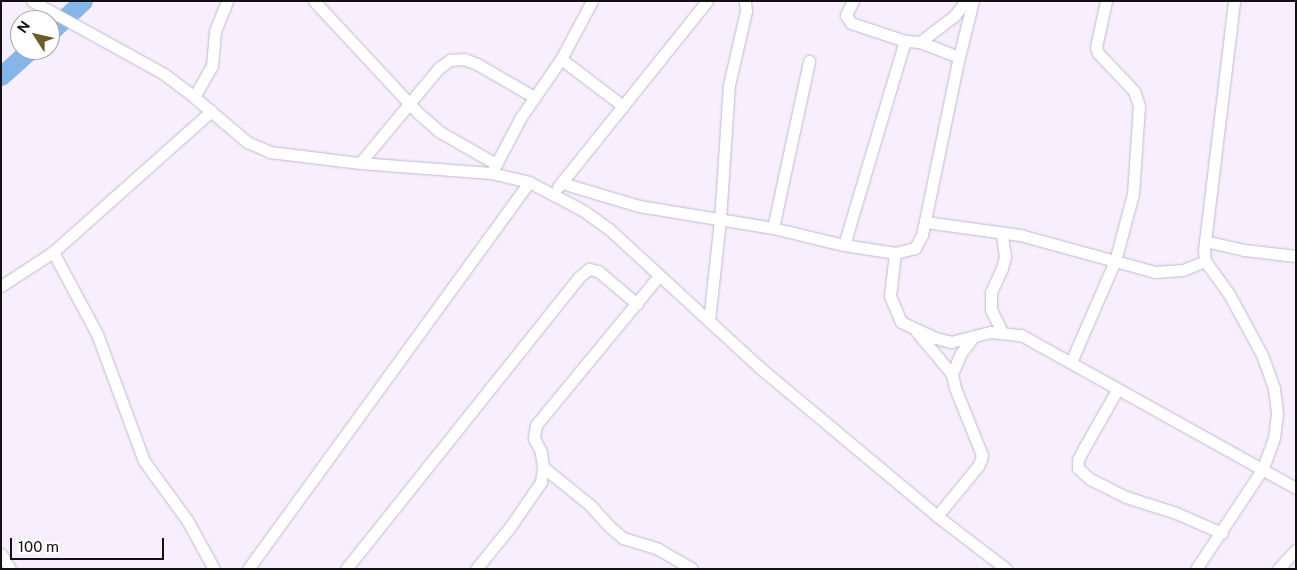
<!DOCTYPE html>
<style>
body{margin:0}
#map{position:relative;width:1297px;height:570px;overflow:hidden;background:#f7effe;font-family:"Public Sans",sans-serif}
div>[style]{position:absolute}
.river>*{height:19px;margin:-9.5px;padding:0 9.5px;transform-origin:9.5px;border-radius:9.5px;background:#85b6ea}
.roads{filter:drop-shadow(0 0 1px #c3bacb) drop-shadow(0 0 1px #c3bacb)}
.minor>*{height:11px;margin:-5.5px;padding:0 5.5px;transform-origin:5.5px;border-radius:5.5px;background:#fff}
span{translate:-50% -50%;white-space:nowrap;text-align:center;line-height:1.15;-webkit-text-stroke:5px #fff;paint-order:stroke}
.frame{position:absolute;inset:0;border:2px solid #131016;pointer-events:none}
.north{position:absolute;left:10px;top:10px;width:50px;height:50px;box-sizing:border-box;background:#fff;border:1px solid #a19fa2;border-radius:50%;rotate:305deg;font-size:14px;font-weight:700;line-height:20px;text-align:center;color:#131016}
.north::after{content:'';display:block;margin:auto;width:18px;height:22px;background:#6a5d2a;clip-path:polygon(50% 0,100% 100%,50% 72%,0 100%)}
.scale{position:absolute;left:10px;top:538px;width:154px;height:22px;box-sizing:border-box;border:2px solid #131016;border-top:0;padding-left:6px;font-size:15px;line-height:18px;white-space:nowrap;color:#131016;-webkit-text-stroke:4px #fff;paint-order:stroke}
</style>
<div id="map">
<div class="river">
<div style="left:50px;top:32px;width:45px;rotate:-43.2deg"></div>
<div style="left:1px;top:76px;width:39px;rotate:-42deg"></div>
</div>
<div class="roads">
<div class="minor">
<div style="left:32px;top:1px;width:151px;rotate:28.9deg"></div>
<div style="left:164px;top:74px;width:38px;rotate:37deg"></div>
<div style="left:194px;top:97px;width:70px;rotate:40.3deg"></div>
<div style="left:247px;top:142px;width:25px;rotate:23deg"></div>
<div style="left:270px;top:152px;width:91px;rotate:7deg"></div>
<div style="left:360px;top:163px;width:131px;rotate:4.4deg"></div>
<div style="left:491px;top:173px;width:39px;rotate:13deg"></div>
<div style="left:529px;top:182px;width:62px;rotate:27.8deg"></div>
<div style="left:584px;top:211px;width:31px;rotate:36deg"></div>
<div style="left:609px;top:229px;width:204px;rotate:42.6deg"></div>
<div style="left:759px;top:367px;width:232px;rotate:39.9deg"></div>
<div style="left:937px;top:516px;width:87px;rotate:37.5deg"></div>
<div style="left:314px;top:1px;width:153px;rotate:47.1deg"></div>
<div style="left:418px;top:113px;width:29px;rotate:41deg"></div>
<div style="left:440px;top:132px;width:64px;rotate:29.7deg"></div>
<div style="left:853px;top:1px;width:16px;rotate:117deg"></div>
<div style="left:846px;top:15px;width:9px;rotate:58deg"></div>
<div style="left:851px;top:23px;width:57px;rotate:18.4deg"></div>
<div style="left:905px;top:41px;width:15px;rotate:4deg"></div>
<div style="left:920px;top:42px;width:42px;rotate:21deg"></div>
<div style="left:920px;top:42px;width:43px;rotate:-37.4deg"></div>
<div style="left:954px;top:16px;width:19px;rotate:-51deg"></div>
<div style="left:561px;top:59px;width:78px;rotate:37.2deg"></div>
<div style="left:194px;top:97px;width:36px;rotate:-60deg"></div>
<div style="left:212px;top:66px;width:35px;rotate:-85deg"></div>
<div style="left:215px;top:31px;width:32px;rotate:-68deg"></div>
<div style="left:360px;top:163px;width:124px;rotate:-50.3deg"></div>
<div style="left:439px;top:68px;width:14px;rotate:-36deg"></div>
<div style="left:450px;top:60px;width:14px;rotate:-4deg"></div>
<div style="left:464px;top:59px;width:14px;rotate:21deg"></div>
<div style="left:477px;top:64px;width:66px;rotate:30.1deg"></div>
<div style="left:493px;top:170px;width:60px;rotate:-62.2deg"></div>
<div style="left:521px;top:117px;width:70px;rotate:-55.4deg"></div>
<div style="left:561px;top:59px;width:66px;rotate:-61.9deg"></div>
<div style="left:562px;top:183px;width:80px;rotate:16.6deg"></div>
<div style="left:639px;top:206px;width:136px;rotate:9.3deg"></div>
<div style="left:773px;top:228px;width:73px;rotate:13.5deg"></div>
<div style="left:844px;top:245px;width:52px;rotate:8.9deg"></div>
<div style="left:895px;top:253px;width:43px;rotate:96.6deg"></div>
<div style="left:890px;top:296px;width:28px;rotate:67deg"></div>
<div style="left:901px;top:322px;width:38px;rotate:25deg"></div>
<div style="left:936px;top:338px;width:16px;rotate:15deg"></div>
<div style="left:951px;top:342px;width:40px;rotate:-14.4deg"></div>
<div style="left:990px;top:332px;width:31px;rotate:6deg"></div>
<div style="left:1021px;top:335px;width:315px;rotate:29.1deg"></div>
<div style="left:558px;top:187px;width:238px;rotate:-51.3deg"></div>
<div style="left:925px;top:222px;width:96px;rotate:7.8deg"></div>
<div style="left:1020px;top:235px;width:140px;rotate:15.3deg"></div>
<div style="left:1155px;top:272px;width:28px;rotate:-4deg"></div>
<div style="left:1183px;top:270px;width:24px;rotate:-22deg"></div>
<div style="left:773px;top:228px;width:171px;rotate:-77.8deg"></div>
<div style="left:1205px;top:241px;width:40px;rotate:13deg"></div>
<div style="left:1244px;top:250px;width:52px;rotate:6.6deg"></div>
<div style="left:844px;top:245px;width:213px;rotate:-73.4deg"></div>
<div style="left:53px;top:252px;width:93px;rotate:61.8deg"></div>
<div style="left:97px;top:334px;width:135px;rotate:69.7deg"></div>
<div style="left:144px;top:461px;width:73px;rotate:53.9deg"></div>
<div style="left:187px;top:520px;width:56px;rotate:61.1deg"></div>
<div style="left:895px;top:253px;width:21px;rotate:-14deg"></div>
<div style="left:915px;top:248px;width:15px;rotate:-62deg"></div>
<div style="left:922px;top:235px;width:182px;rotate:-78.3deg"></div>
<div style="left:959px;top:57px;width:58px;rotate:-76deg"></div>
<div style="left:1px;top:286px;width:62px;rotate:-33.2deg"></div>
<div style="left:53px;top:252px;width:212px;rotate:-41.7deg"></div>
<div style="left:709px;top:321px;width:102px;rotate:-83.8deg"></div>
<div style="left:720px;top:220px;width:135px;rotate:-86.2deg"></div>
<div style="left:729px;top:85px;width:76px;rotate:-77.1deg"></div>
<div style="left:746px;top:11px;width:10px;rotate:-96deg"></div>
<div style="left:916px;top:331px;width:56px;rotate:50.1deg"></div>
<div style="left:1002px;top:332px;width:25px;rotate:-116deg"></div>
<div style="left:991px;top:309px;width:17px;rotate:-90deg"></div>
<div style="left:991px;top:292px;width:26px;rotate:-65deg"></div>
<div style="left:1002px;top:268px;width:11px;rotate:-75deg"></div>
<div style="left:1005px;top:257px;width:22px;rotate:-98deg"></div>
<div style="left:1071px;top:362px;width:110px;rotate:-66.5deg"></div>
<div style="left:1115px;top:261px;width:69px;rotate:-75deg"></div>
<div style="left:1133px;top:194px;width:88px;rotate:-86.1deg"></div>
<div style="left:1139px;top:106px;width:16px;rotate:-108deg"></div>
<div style="left:1134px;top:91px;width:52px;rotate:-133.5deg"></div>
<div style="left:1098px;top:53px;width:6px;rotate:-108deg"></div>
<div style="left:1096px;top:47px;width:47px;rotate:-77.7deg"></div>
<div style="left:1117px;top:390px;width:67px;rotate:119.6deg"></div>
<div style="left:1084px;top:448px;width:13px;rotate:117deg"></div>
<div style="left:1078px;top:460px;width:8px;rotate:90deg"></div>
<div style="left:1078px;top:468px;width:16px;rotate:43deg"></div>
<div style="left:1090px;top:479px;width:40px;rotate:26.6deg"></div>
<div style="left:1126px;top:497px;width:52px;rotate:17.7deg"></div>
<div style="left:1176px;top:513px;width:50px;rotate:23.5deg"></div>
<div style="left:543px;top:467px;width:60px;rotate:39deg"></div>
<div style="left:590px;top:505px;width:30px;rotate:48deg"></div>
<div style="left:610px;top:527px;width:17px;rotate:40deg"></div>
<div style="left:623px;top:538px;width:37px;rotate:17deg"></div>
<div style="left:658px;top:549px;width:39px;rotate:30deg"></div>
<div style="left:937px;top:516px;width:65px;rotate:-50.6deg"></div>
<div style="left:978px;top:466px;width:8px;rotate:-67deg"></div>
<div style="left:981px;top:459px;width:4px;rotate:-76deg"></div>
<div style="left:982px;top:455px;width:72px;rotate:-111.9deg"></div>
<div style="left:955px;top:388px;width:14px;rotate:-102deg"></div>
<div style="left:952px;top:374px;width:23px;rotate:-67deg"></div>
<div style="left:961px;top:353px;width:21px;rotate:-53deg"></div>
<div style="left:1px;top:554px;width:17px;rotate:59deg"></div>
<div style="left:248px;top:569px;width:478px;rotate:-54deg"></div>
<div style="left:346px;top:569px;width:374px;rotate:-51.4deg"></div>
<div style="left:579px;top:277px;width:13px;rotate:-39deg"></div>
<div style="left:589px;top:269px;width:9px;rotate:13deg"></div>
<div style="left:598px;top:271px;width:51px;rotate:40.2deg"></div>
<div style="left:476px;top:569px;width:54px;rotate:-51deg"></div>
<div style="left:510px;top:527px;width:55px;rotate:-55.4deg"></div>
<div style="left:541px;top:482px;width:15px;rotate:-82deg"></div>
<div style="left:543px;top:467px;width:15px;rotate:-98deg"></div>
<div style="left:541px;top:452px;width:16px;rotate:-117deg"></div>
<div style="left:534px;top:438px;width:13px;rotate:-81deg"></div>
<div style="left:536px;top:425px;width:193px;rotate:-50.5deg"></div>
<div style="left:1196px;top:569px;width:121px;rotate:-56.4deg"></div>
<div style="left:1263px;top:468px;width:32px;rotate:-70deg"></div>
<div style="left:1274px;top:438px;width:25px;rotate:-83deg"></div>
<div style="left:1277px;top:413px;width:25px;rotate:-97deg"></div>
<div style="left:1274px;top:388px;width:37px;rotate:-110deg"></div>
<div style="left:1261px;top:353px;width:67px;rotate:-118.5deg"></div>
<div style="left:1229px;top:294px;width:41px;rotate:-126deg"></div>
<div style="left:1205px;top:261px;width:11px;rotate:-95deg"></div>
<div style="left:1204px;top:250px;width:251px;rotate:-83.1deg"></div>
<div style="left:1278px;top:569px;width:26px;rotate:-47deg"></div>
</div>
</div>
<div class="frame"></div>
<div class="north">N</div>
<div class="scale">100 m</div>
</div>
